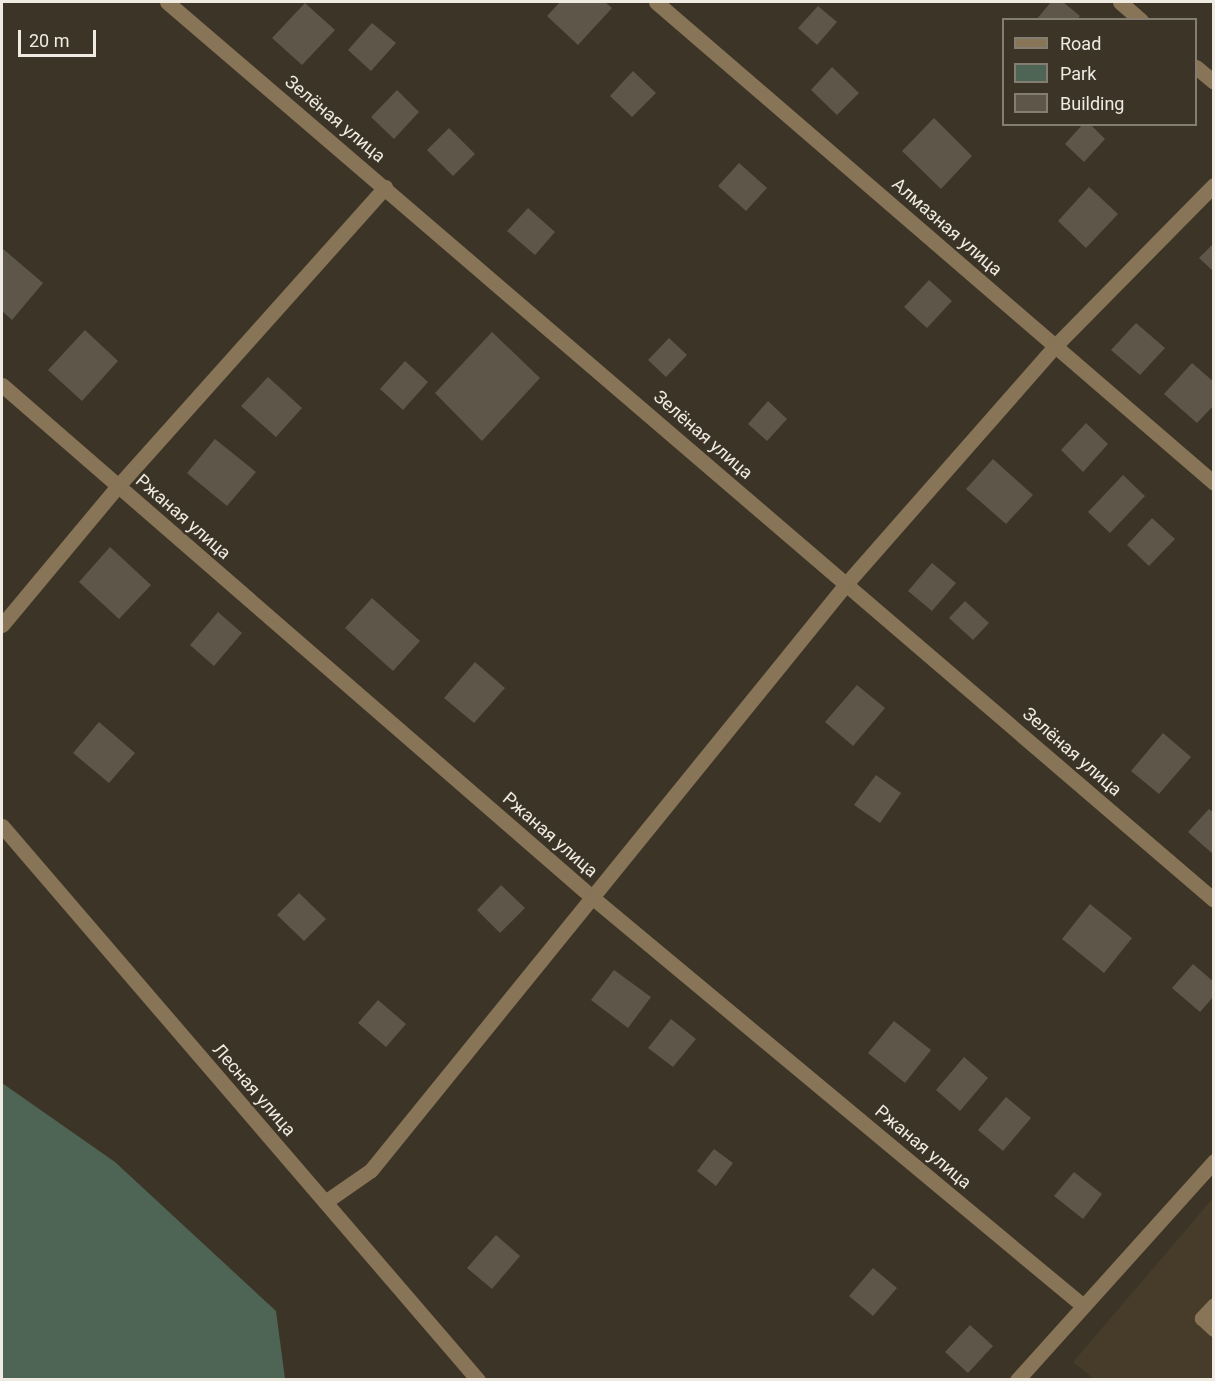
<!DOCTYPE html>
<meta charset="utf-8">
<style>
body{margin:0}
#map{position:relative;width:1215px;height:1381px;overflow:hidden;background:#3b3427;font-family:Roboto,sans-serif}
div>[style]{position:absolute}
.built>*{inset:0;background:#463c29}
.green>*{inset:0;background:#4e6455}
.building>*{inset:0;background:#5e5749}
.minor>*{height:15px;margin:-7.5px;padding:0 7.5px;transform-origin:7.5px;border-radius:7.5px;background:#887456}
span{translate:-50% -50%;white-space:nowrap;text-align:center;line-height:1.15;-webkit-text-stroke:5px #3b3427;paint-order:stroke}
.street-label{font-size:18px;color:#efebe2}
.frame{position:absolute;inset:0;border:3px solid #efebe2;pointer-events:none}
.legend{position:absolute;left:1002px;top:18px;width:195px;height:108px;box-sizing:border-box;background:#3b3427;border:2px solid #837d72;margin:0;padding:8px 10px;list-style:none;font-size:18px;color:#efebe2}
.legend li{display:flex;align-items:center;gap:12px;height:30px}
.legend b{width:30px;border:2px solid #837d72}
.scale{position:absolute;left:18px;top:30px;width:78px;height:27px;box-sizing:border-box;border:3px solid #efebe2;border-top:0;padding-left:8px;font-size:18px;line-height:21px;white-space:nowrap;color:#efebe2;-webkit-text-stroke:4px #3b3427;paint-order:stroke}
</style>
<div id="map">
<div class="built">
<div style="clip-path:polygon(1213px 1198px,1213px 1379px,1094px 1379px,1073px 1362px)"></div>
</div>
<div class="green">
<div style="clip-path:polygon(2px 1083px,115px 1162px,276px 1311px,285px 1379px,2px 1379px)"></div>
</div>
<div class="building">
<div style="clip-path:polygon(560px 2px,605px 2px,612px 8px,578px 45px,547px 16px)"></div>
<div style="clip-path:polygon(1051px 2px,1063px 2px,1080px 16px,1077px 20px,1036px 20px)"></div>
<div style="clip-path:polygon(305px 3px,335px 30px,302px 65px,272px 38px)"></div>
<div style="clip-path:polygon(818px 6px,837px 22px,817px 45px,798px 28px)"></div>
<div style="clip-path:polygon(372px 23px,396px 43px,371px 71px,348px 50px)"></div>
<div style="clip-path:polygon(832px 67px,859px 93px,837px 115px,811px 90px)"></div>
<div style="clip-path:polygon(633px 71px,656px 93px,632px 117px,610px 96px)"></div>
<div style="clip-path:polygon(397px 90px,419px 112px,394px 139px,371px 117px)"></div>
<div style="clip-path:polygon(934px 118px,972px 156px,941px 189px,902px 151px)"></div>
<div style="clip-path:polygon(1083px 124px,1090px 124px,1105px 139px,1084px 162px,1065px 144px)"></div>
<div style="clip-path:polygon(449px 128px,475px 154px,453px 176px,427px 150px)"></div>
<div style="clip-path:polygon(739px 163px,767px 188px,746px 211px,718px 186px)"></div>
<div style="clip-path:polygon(1089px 187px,1118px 214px,1086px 248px,1058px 221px)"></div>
<div style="clip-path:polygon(528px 208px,555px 232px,535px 255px,507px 231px)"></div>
<div style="clip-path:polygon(1214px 243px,1214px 272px,1199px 258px)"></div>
<div style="clip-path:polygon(2px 248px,43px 283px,12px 320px,2px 311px)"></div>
<div style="clip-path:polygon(929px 280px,952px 301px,927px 328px,904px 307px)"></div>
<div style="clip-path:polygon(1136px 323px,1165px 348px,1140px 375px,1111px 350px)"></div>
<div style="clip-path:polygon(85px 330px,118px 361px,82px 401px,48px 370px)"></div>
<div style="clip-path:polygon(492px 332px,540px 378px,482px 441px,435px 393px)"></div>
<div style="clip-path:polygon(669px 338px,687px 355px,666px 377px,648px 360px)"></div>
<div style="clip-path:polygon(405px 361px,428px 382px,403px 410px,380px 389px)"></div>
<div style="clip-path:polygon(1192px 363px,1214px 382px,1214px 405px,1197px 423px,1164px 394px)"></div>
<div style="clip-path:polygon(268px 377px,302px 408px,276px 437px,241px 406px)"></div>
<div style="clip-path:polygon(768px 401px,787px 419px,767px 441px,748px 424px)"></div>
<div style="clip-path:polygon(1086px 423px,1108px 444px,1083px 472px,1061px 450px)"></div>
<div style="clip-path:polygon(215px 439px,256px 472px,227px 506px,187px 473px)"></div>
<div style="clip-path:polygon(993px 459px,1033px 495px,1006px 524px,966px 489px)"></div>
<div style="clip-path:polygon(1123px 475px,1145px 496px,1110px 533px,1088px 512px)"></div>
<div style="clip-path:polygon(1152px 518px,1175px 539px,1149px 566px,1127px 545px)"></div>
<div style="clip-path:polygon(110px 547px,151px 585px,119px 619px,79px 582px)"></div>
<div style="clip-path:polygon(932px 563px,956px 583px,932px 611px,908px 591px)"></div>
<div style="clip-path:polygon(372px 598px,420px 641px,393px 671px,345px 628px)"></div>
<div style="clip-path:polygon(965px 601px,989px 623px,973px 640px,949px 618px)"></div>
<div style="clip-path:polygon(218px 612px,242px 633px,214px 666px,190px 645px)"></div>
<div style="clip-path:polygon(475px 662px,505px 688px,474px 723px,444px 698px)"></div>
<div style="clip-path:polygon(857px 685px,885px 708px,853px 746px,825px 722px)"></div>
<div style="clip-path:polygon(99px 722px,135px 753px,109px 783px,73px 753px)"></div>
<div style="clip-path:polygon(1163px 733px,1191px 757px,1159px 794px,1131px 771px)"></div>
<div style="clip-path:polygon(876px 775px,901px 793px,880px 823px,854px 805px)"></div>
<div style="clip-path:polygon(1209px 809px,1214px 813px,1214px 855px,1188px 832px)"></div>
<div style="clip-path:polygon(501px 885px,525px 908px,500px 933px,477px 910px)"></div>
<div style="clip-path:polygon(299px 893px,326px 919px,304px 941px,277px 915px)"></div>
<div style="clip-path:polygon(1090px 904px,1132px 938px,1104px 973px,1062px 939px)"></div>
<div style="clip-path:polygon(1193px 964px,1214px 982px,1214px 996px,1200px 1012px,1172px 988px)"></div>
<div style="clip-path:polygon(614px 970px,651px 997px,628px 1028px,591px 1000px)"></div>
<div style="clip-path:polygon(378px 1000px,406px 1024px,386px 1047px,358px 1023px)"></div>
<div style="clip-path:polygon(671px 1019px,696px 1039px,673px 1067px,648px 1048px)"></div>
<div style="clip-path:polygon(894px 1021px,931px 1050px,905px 1083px,868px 1053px)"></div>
<div style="clip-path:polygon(964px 1057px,988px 1078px,960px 1111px,936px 1090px)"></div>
<div style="clip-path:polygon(1006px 1097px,1031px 1118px,1003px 1151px,978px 1130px)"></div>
<div style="clip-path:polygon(714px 1149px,733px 1163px,716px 1186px,697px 1171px)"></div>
<div style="clip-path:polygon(1074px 1172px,1102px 1194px,1083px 1219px,1054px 1196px)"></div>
<div style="clip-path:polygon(496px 1235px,520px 1256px,492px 1289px,467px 1268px)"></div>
<div style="clip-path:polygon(873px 1268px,897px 1288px,873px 1316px,849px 1296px)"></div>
<div style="clip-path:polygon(970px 1325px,993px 1346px,968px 1373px,945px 1352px)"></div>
</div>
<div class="minor">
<div style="left:167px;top:2px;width:1379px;rotate:40.62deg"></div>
<div style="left:656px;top:2px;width:737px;rotate:40.76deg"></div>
<div style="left:1120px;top:2px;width:28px;rotate:41deg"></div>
<div style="left:1196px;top:67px;width:23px;rotate:40deg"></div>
<div style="left:2px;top:385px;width:783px;rotate:40.96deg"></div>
<div style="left:593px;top:898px;width:636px;rotate:39.77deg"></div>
<div style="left:2px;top:625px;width:181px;rotate:-50.2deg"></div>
<div style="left:118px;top:486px;width:401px;rotate:-48.2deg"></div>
<div style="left:2px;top:826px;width:730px;rotate:49.33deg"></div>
<div style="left:325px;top:1202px;width:56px;rotate:-34.8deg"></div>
<div style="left:371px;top:1170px;width:754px;rotate:-50.97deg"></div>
<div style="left:846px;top:584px;width:317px;rotate:-48.7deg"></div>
<div style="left:1055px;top:346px;width:226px;rotate:-45.4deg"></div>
<div style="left:1214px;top:1305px;width:18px;rotate:133deg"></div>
<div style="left:1202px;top:1318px;width:16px;rotate:43deg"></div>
<div style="left:1017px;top:1380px;width:295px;rotate:-48deg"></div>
</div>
<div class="street-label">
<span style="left:335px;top:119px;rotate:40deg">Зелёная улица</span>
<span style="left:947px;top:227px;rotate:41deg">Алмазная улица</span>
<span style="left:703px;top:435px;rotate:41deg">Зелёная улица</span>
<span style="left:183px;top:517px;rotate:41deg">Ржаная улица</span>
<span style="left:1072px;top:752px;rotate:41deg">Зелёная улица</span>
<span style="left:550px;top:835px;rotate:41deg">Ржаная улица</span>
<span style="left:254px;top:1090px;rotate:49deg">Лесная улица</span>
<span style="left:923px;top:1147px;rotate:40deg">Ржаная улица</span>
</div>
<div class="frame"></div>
<ul class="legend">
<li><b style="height:8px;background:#887456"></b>Road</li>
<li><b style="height:16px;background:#4e6455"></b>Park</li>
<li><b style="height:16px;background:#5e5749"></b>Building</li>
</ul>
<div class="scale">20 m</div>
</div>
